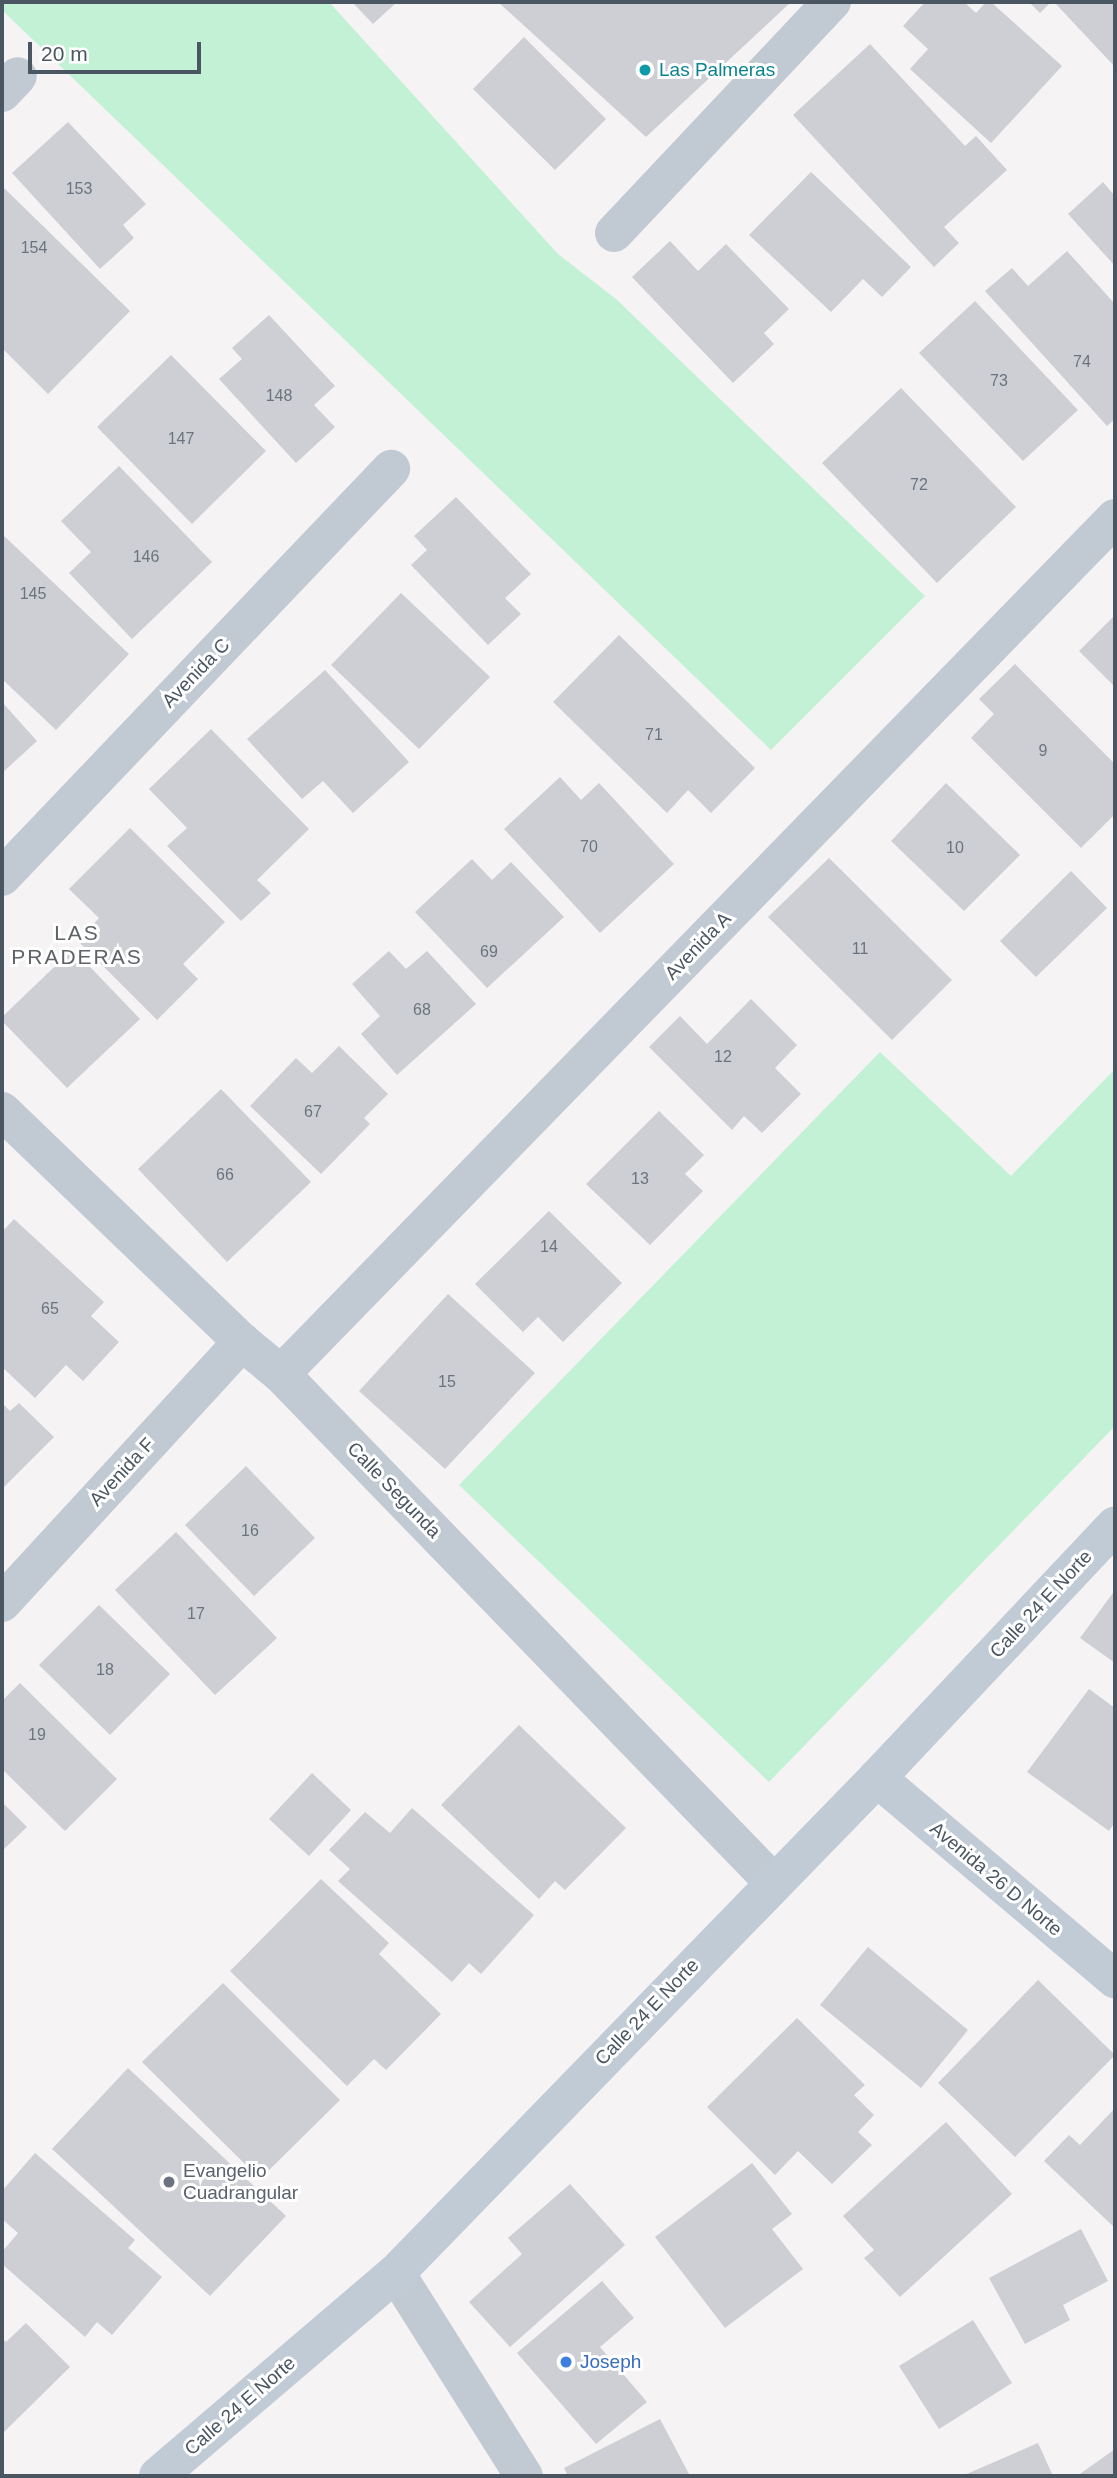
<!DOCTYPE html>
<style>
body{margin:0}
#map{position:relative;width:1117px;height:2478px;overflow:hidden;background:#f5f3f3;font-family:Arial,sans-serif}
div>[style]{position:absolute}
.green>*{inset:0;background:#c3f1d5}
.building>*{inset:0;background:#cdcfd5}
.street>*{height:38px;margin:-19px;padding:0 19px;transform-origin:19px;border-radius:19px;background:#c1cad2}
.secondary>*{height:38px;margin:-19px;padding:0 19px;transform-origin:19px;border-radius:19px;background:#c1cbd6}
.dots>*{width:19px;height:19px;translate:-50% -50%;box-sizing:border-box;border:4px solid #fff;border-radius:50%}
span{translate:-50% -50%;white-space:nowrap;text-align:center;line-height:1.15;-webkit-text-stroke:6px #fff;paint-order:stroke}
.number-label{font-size:16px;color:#6b747e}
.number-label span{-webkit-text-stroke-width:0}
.culture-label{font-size:19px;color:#0d838f}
.left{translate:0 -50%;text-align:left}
.street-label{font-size:19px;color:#4a5661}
.worship-label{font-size:19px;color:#5b616d}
.shop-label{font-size:19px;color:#366cbe}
.neighbourhood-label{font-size:21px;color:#5f6368;letter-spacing:2px}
.frame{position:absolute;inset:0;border:4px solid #4a5661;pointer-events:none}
.scale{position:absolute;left:28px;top:42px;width:173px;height:32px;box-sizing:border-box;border:4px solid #4a5661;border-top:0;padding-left:9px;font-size:21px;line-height:24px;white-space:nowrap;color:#4a5661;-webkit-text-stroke:5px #fff;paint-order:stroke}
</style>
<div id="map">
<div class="green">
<div style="clip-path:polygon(2px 2px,329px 2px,558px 254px,616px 299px,925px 596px,771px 750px,2px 10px)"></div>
<div style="clip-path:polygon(880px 1052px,1011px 1176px,1115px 1069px,1115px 1426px,769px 1782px,459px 1485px)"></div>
</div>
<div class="building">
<div style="clip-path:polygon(352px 2px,397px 2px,373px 24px)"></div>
<div style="clip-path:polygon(498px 2px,791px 2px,646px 137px)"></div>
<div style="clip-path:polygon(925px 2px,964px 2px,976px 13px,986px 2px,991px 2px,1062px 66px,991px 143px,910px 69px,928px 49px,903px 26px)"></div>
<div style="clip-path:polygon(1029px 2px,1051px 2px,1040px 13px)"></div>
<div style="clip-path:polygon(1054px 2px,1115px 2px,1115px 67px)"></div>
<div style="clip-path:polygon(524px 37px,606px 119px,555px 170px,473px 89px)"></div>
<div style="clip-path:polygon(870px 44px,965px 146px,976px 136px,1007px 170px,944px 227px,959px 243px,934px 267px,793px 115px)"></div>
<div style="clip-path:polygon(68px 122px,146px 204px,123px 225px,134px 238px,100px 269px,12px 173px)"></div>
<div style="clip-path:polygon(811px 172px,911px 267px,882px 297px,863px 279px,831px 312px,749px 235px)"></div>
<div style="clip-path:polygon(1103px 182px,1115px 196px,1115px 266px,1068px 214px)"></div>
<div style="clip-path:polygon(2px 186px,130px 311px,48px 394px,2px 348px)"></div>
<div style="clip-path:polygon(670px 241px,698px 271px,726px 244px,789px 309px,764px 333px,774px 344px,733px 383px,632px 277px)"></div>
<div style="clip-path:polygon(1067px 251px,1115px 304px,1115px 419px,1107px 426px,985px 291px,1012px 268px,1028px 286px)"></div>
<div style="clip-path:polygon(975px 301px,1078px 410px,1023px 461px,919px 353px)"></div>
<div style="clip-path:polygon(269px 315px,335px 386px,314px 405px,335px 427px,296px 463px,219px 379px,242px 359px,232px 348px)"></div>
<div style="clip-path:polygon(171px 355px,266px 451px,192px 524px,97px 427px)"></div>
<div style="clip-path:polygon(901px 388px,1016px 507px,937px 583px,822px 463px)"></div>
<div style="clip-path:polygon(119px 466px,212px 562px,132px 639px,69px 573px,91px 552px,61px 521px)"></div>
<div style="clip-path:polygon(456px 497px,531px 574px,505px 598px,521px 614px,488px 645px,411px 565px,427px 550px,414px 536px)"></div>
<div style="clip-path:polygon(2px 534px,129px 654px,56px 730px,2px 679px)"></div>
<div style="clip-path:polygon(401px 593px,490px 677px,419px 749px,331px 665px)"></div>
<div style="clip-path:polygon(1115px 615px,1115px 687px,1079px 651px)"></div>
<div style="clip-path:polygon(619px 635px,755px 768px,711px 813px,688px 790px,667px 813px,553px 702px)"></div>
<div style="clip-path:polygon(1015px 664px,1115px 764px,1115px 814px,1081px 848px,971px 738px,994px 714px,979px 699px)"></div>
<div style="clip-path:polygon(325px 670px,409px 762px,353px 813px,323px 781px,302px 799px,247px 739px)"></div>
<div style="clip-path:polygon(2px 702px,37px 741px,2px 773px)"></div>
<div style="clip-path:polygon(211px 729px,309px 829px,257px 880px,271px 893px,241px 921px,167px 846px,187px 828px,149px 789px)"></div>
<div style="clip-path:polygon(560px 777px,581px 800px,599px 783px,674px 864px,600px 933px,504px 829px)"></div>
<div style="clip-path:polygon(946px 783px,1020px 855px,964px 911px,891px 841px)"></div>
<div style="clip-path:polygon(130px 828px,225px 922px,183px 964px,198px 979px,157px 1020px,78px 941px,99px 918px,69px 889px)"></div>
<div style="clip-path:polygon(829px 858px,952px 980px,892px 1040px,768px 917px)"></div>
<div style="clip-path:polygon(472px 859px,492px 880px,511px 862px,564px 917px,487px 988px,415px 912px)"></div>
<div style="clip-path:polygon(1071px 871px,1107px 908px,1036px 977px,1000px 941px)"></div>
<div style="clip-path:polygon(73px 949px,140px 1019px,67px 1088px,2px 1021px,2px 1017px)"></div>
<div style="clip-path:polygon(389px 951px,406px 969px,427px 951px,476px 1004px,397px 1075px,361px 1034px,380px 1016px,352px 984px)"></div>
<div style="clip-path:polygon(751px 999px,797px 1045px,775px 1068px,801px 1094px,762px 1133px,744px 1116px,732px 1130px,649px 1047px,680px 1016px,707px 1044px)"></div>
<div style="clip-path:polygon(339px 1046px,388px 1094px,364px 1118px,370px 1124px,321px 1174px,250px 1106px,296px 1058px,312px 1073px)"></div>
<div style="clip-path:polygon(221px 1089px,311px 1182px,227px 1262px,138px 1169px)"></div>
<div style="clip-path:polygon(659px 1111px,704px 1155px,685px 1174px,703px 1191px,650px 1245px,586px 1184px)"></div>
<div style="clip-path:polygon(549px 1211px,622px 1283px,563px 1342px,538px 1317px,523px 1332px,475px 1284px)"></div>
<div style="clip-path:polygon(14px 1219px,104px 1302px,91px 1316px,119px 1342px,83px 1381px,66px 1365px,35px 1398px,2px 1367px,2px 1232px)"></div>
<div style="clip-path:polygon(448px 1294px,535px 1373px,445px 1469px,359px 1391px)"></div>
<div style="clip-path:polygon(2px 1403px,10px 1411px,19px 1403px,54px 1437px,2px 1489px)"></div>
<div style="clip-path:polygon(246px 1466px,315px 1538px,254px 1596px,185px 1525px)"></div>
<div style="clip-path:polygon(176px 1532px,277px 1638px,215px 1695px,115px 1590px)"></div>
<div style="clip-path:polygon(1115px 1590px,1115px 1663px,1080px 1638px)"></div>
<div style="clip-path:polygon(99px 1605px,170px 1674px,110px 1735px,39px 1665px)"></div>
<div style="clip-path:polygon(20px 1683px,117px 1779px,65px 1831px,2px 1769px,2px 1701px)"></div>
<div style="clip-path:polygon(1089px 1689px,1115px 1708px,1115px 1822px,1109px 1831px,1027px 1772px)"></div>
<div style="clip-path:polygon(519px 1725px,626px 1828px,565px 1890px,555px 1881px,539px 1899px,441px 1805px)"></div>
<div style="clip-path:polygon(312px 1773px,351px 1810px,309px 1856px,269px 1819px)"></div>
<div style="clip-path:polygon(2px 1802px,27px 1827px,2px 1851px)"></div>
<div style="clip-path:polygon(412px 1808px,534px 1915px,481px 1974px,469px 1963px,452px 1982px,338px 1881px,350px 1869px,329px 1850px,365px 1812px,390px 1833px)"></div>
<div style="clip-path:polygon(321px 1879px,389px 1943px,379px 1954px,441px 2014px,386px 2070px,374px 2059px,347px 2086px,230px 1971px)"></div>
<div style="clip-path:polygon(868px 1947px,968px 2030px,921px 2088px,820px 2005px)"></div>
<div style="clip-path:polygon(1038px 1980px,1115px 2055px,1015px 2157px,938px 2083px)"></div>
<div style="clip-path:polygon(223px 1983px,340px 2100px,260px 2179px,142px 2062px)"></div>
<div style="clip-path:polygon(797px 2018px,865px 2085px,854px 2095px,874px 2115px,858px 2132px,872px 2145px,832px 2184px,798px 2151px,775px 2175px,707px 2107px)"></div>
<div style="clip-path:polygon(128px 2068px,286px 2216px,210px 2296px,52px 2149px)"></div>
<div style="clip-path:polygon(1115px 2108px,1115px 2228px,1044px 2161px,1069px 2135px,1080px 2145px)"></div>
<div style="clip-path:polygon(946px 2122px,1012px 2194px,900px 2297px,864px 2258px,874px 2250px,843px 2216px)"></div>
<div style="clip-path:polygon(35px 2153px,135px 2240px,128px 2248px,162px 2277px,112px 2335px,97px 2322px,85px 2337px,2px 2264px,2px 2252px,18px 2233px,2px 2219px,2px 2191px)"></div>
<div style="clip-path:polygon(752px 2163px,792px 2214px,772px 2229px,803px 2269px,725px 2328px,655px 2237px)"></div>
<div style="clip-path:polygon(570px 2184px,625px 2245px,510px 2347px,469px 2302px,522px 2254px,508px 2238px)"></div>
<div style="clip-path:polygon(1081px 2229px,1108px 2281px,1063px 2305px,1070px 2320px,1025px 2344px,989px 2278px)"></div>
<div style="clip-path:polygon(602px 2281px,634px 2318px,600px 2347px,647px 2402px,596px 2444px,517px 2353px)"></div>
<div style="clip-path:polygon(973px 2320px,1012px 2383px,939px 2429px,899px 2366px)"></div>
<div style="clip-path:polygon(26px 2323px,70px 2367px,2px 2434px,2px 2338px,6px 2342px)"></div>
<div style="clip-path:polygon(660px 2419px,690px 2476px,568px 2476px,564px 2468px)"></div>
<div style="clip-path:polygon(1038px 2443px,1053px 2476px,962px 2476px)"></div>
<div style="clip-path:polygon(1115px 2449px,1115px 2476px,1077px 2476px)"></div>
</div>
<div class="street">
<div style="left:2px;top:93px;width:23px;rotate:-47deg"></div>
<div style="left:614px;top:233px;width:318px;rotate:-46.7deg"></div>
<div style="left:2px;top:877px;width:564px;rotate:-46.37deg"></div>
<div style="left:2px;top:1111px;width:333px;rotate:43.9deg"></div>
<div style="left:242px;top:1342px;width:50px;rotate:39.4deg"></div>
<div style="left:281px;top:1374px;width:707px;rotate:45.92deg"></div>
<div style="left:281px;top:1374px;width:1195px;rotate:-45.75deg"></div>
<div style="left:2px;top:1603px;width:355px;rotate:-47.4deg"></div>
<div style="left:396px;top:2273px;width:240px;rotate:57.8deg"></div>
</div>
<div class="secondary">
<div style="left:877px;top:1778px;width:312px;rotate:40.2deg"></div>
<div style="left:158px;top:2476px;width:313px;rotate:-40.5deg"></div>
<div style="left:396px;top:2273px;width:690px;rotate:-45.82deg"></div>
<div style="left:877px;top:1778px;width:347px;rotate:-46.7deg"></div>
</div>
<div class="dots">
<div style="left:645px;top:70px;background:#0f9aa8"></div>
<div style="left:169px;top:2182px;background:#6b7280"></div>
<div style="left:566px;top:2362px;background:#3f7fe0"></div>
</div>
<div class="number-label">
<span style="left:79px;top:189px">153</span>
<span style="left:34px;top:248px">154</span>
<span style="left:1082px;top:362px">74</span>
<span style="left:999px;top:381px">73</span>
<span style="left:279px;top:396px">148</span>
<span style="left:181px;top:439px">147</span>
<span style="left:919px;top:485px">72</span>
<span style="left:146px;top:557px">146</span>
<span style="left:33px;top:594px">145</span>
<span style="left:654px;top:735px">71</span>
<span style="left:1043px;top:751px">9</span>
<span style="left:589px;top:847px">70</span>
<span style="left:955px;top:848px">10</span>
<span style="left:860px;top:949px">11</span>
<span style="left:489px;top:952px">69</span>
<span style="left:422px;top:1010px">68</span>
<span style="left:723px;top:1057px">12</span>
<span style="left:313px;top:1112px">67</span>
<span style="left:225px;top:1175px">66</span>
<span style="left:640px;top:1179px">13</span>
<span style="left:549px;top:1247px">14</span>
<span style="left:50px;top:1309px">65</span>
<span style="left:447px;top:1382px">15</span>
<span style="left:250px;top:1531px">16</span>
<span style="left:196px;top:1614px">17</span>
<span style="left:105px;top:1670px">18</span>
<span style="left:37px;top:1735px">19</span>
</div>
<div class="culture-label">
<span class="left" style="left:659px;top:70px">Las Palmeras</span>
</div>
<div class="street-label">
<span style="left:196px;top:673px;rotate:-46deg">Avenida C</span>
<span style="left:698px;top:946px;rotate:-46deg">Avenida A</span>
<span style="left:122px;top:1472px;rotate:-47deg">Avenida F</span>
<span style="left:394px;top:1490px;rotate:46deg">Calle Segunda</span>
<span style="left:1041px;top:1604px;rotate:-47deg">Calle 24 E Norte</span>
<span style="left:996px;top:1879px;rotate:40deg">Avenida 26 D Norte</span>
<span style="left:647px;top:2012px;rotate:-46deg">Calle 24 E Norte</span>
<span style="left:240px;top:2406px;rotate:-41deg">Calle 24 E Norte</span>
</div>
<div class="worship-label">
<span class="left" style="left:183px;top:2182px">Evangelio<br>Cuadrangular</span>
</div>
<div class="shop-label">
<span class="left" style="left:580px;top:2362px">Joseph</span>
</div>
<div class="neighbourhood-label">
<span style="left:77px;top:945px">LAS<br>PRADERAS</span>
</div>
<div class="frame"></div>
<div class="scale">20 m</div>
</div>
